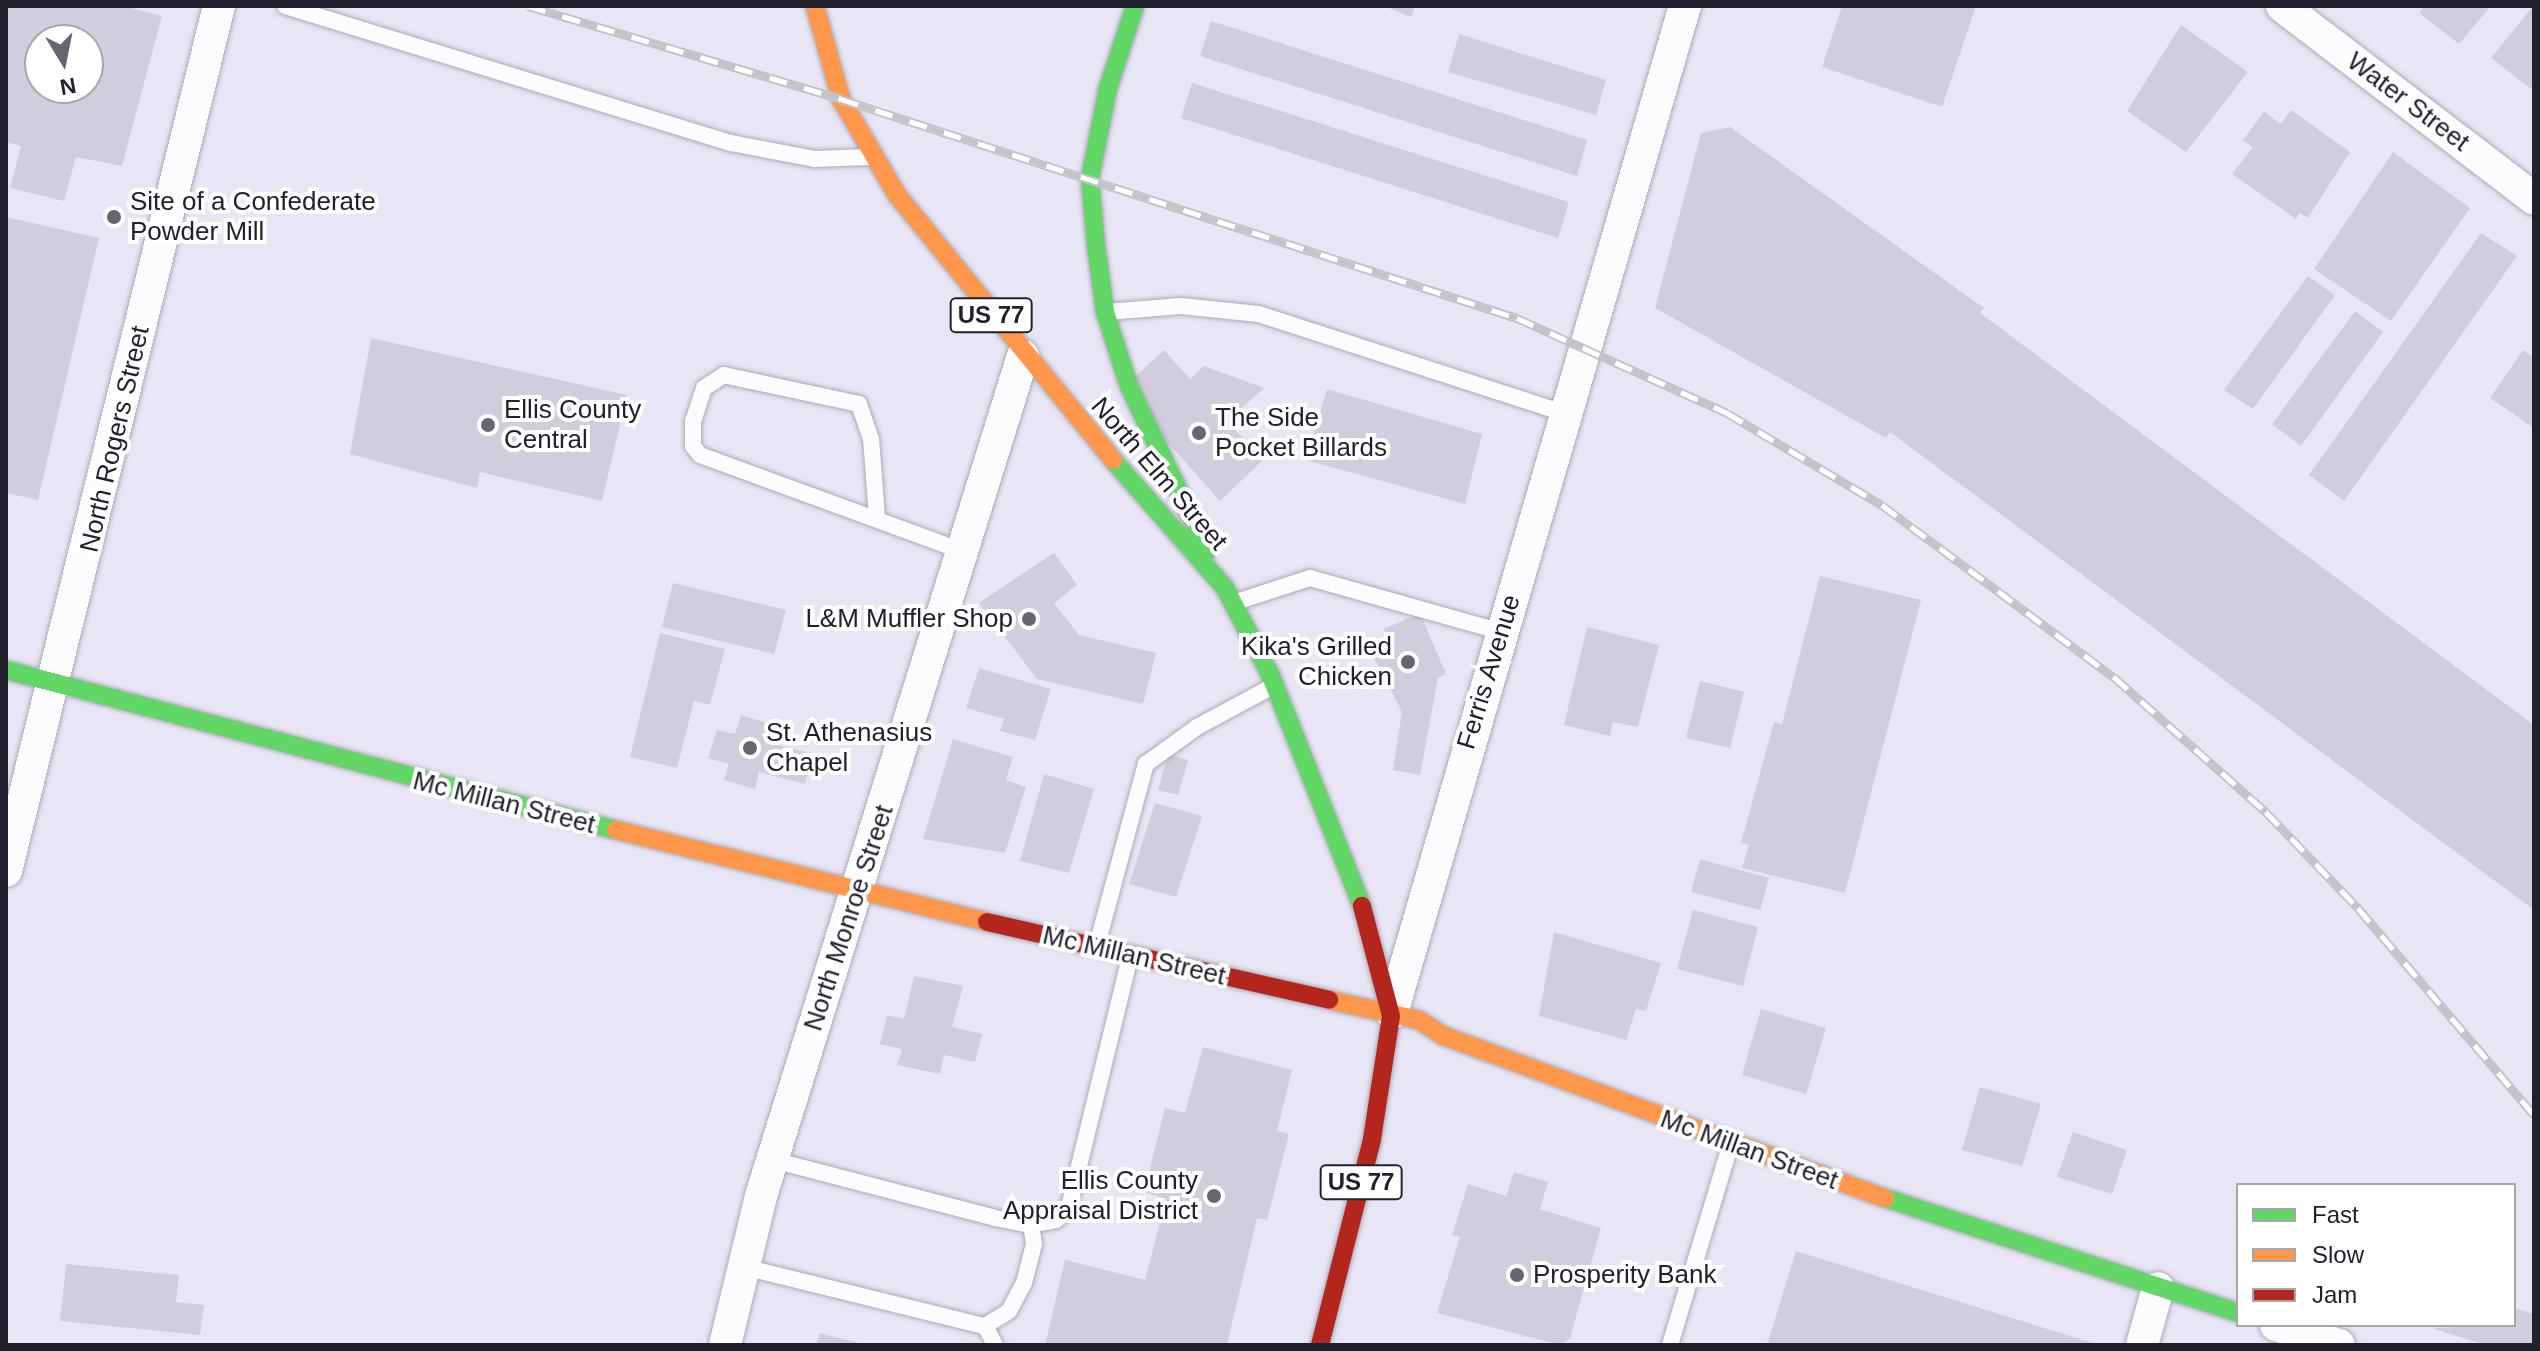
<!DOCTYPE html>
<style>
body{margin:0}
#map{position:relative;width:2540px;height:1351px;overflow:hidden;background:#e8e6f5;font-family:Arial,sans-serif}
div>[style]{position:absolute}
.building>*{inset:0;background:#d0cedd}
.roads{filter:drop-shadow(0 0 2px #acaab7) drop-shadow(0 0 2px #acaab7)}
.lane>*{height:16px;margin:-8px;padding:0 8px;transform-origin:8px;border-radius:8px;background:#fcfbfe}
.street>*{height:32px;margin:-16px;padding:0 16px;transform-origin:16px;border-radius:16px;background:#fcfbfe}
.fast>*{height:18px;margin:-9px;padding:0 9px;transform-origin:9px;border-radius:9px;background:#63d668}
.slow>*{height:18px;margin:-9px;padding:0 9px;transform-origin:9px;border-radius:9px;background:#ff974d}
.jam>*{height:18px;margin:-9px;padding:0 9px;transform-origin:9px;border-radius:9px;background:#b3261e}
.rail>*{height:9px;margin-top:-4.5px;transform-origin:0;background:repeating-linear-gradient(90deg,#fff 0 18px,#c4c3c8 0 36px);box-sizing:border-box;border-block:2px solid #c4c3c8}
.dots>*{width:22px;height:22px;translate:-50% -50%;box-sizing:border-box;border:4px solid #fff;border-radius:50%}
span{translate:-50% -50%;white-space:nowrap;text-align:center;line-height:1.15;-webkit-text-stroke:8px #fff;paint-order:stroke}
.shield-label span{padding:2px 6px;background:#fff;border:2px solid;border-radius:6px;-webkit-text-stroke-width:0}
.shield-label{font-size:24px;color:#22202c;font-weight:700}
.street-label{font-size:26px;color:#22202c}
.poi-label{font-size:26px;color:#22202c}
.left{translate:0 -50%;text-align:left}
.right{translate:-100% -50%;text-align:right}
.frame{position:absolute;inset:0;border:8px solid #22202c;pointer-events:none}
.legend{position:absolute;left:2236px;top:1183px;width:280px;height:144px;box-sizing:border-box;background:#fff;border:2px solid #a7a6ab;margin:0;padding:10px 14px;list-style:none;font-size:24px;color:#22202c}
.legend li{display:flex;align-items:center;gap:16px;height:40px}
.legend b{width:40px;border:2px solid #a7a6ab}
.north{position:absolute;left:24px;top:24px;width:80px;height:80px;box-sizing:border-box;background:#fff;border:2px solid #a7a6ab;border-radius:50%;rotate:170deg;font-size:22px;font-weight:700;line-height:32px;text-align:center;color:#22202c}
.north::after{content:'';display:block;margin:auto;width:28px;height:36px;background:#676572;clip-path:polygon(50% 0,100% 100%,50% 72%,0 100%)}
</style>
<div id="map">
<div class="building">
<div style="clip-path:polygon(evenodd,6px 6px,124px 6px,162px 16px,122px 166px,76px 157px,64px 201px,10px 188px,21px 146px,6px 142px,6px 6px,40px 40px,88px 40px,88px 88px,40px 88px,40px 40px)"></div>
<div style="clip-path:polygon(1384px 6px,1415px 6px,1411px 17px)"></div>
<div style="clip-path:polygon(1842px 6px,1976px 6px,1942px 107px,1822px 67px)"></div>
<div style="clip-path:polygon(2425px 6px,2491px 6px,2459px 44px,2419px 13px)"></div>
<div style="clip-path:polygon(2533px 6px,2534px 6px,2534px 91px,2491px 58px)"></div>
<div style="clip-path:polygon(1211px 21px,1587px 140px,1577px 176px,1200px 56px)"></div>
<div style="clip-path:polygon(2181px 25px,2248px 72px,2186px 152px,2127px 111px)"></div>
<div style="clip-path:polygon(1459px 34px,1606px 80px,1596px 115px,1448px 72px)"></div>
<div style="clip-path:polygon(1192px 83px,1569px 202px,1558px 238px,1181px 118px)"></div>
<div style="clip-path:polygon(2291px 110px,2350px 152px,2308px 218px,2300px 213px,2296px 219px,2232px 174px,2253px 147px,2243px 140px,2264px 112px,2281px 124px)"></div>
<div style="clip-path:polygon(1730px 127px,1984px 308px,1980px 313px,2534px 725px,2534px 910px,1890px 432px,1886px 438px,1655px 308px,1701px 133px)"></div>
<div style="clip-path:polygon(2393px 152px,2470px 208px,2391px 321px,2314px 269px)"></div>
<div style="clip-path:polygon(6px 217px,99px 238px,38px 500px,6px 493px)"></div>
<div style="clip-path:polygon(2481px 233px,2517px 256px,2344px 501px,2309px 475px)"></div>
<div style="clip-path:polygon(2308px 276px,2335px 295px,2253px 409px,2224px 390px)"></div>
<div style="clip-path:polygon(2355px 311px,2383px 332px,2301px 446px,2272px 424px)"></div>
<div style="clip-path:polygon(371px 338px,627px 395px,602px 501px,480px 472px,477px 488px,350px 454px)"></div>
<div style="clip-path:polygon(1164px 350px,1190px 379px,1204px 366px,1264px 388px,1227px 421px,1263px 460px,1220px 501px,1121px 390px)"></div>
<div style="clip-path:polygon(2523px 350px,2534px 357px,2534px 428px,2490px 398px)"></div>
<div style="clip-path:polygon(1327px 389px,1482px 434px,1465px 504px,1306px 460px)"></div>
<div style="clip-path:polygon(1054px 553px,1077px 585px,1054px 603px,1079px 635px,1156px 653px,1143px 704px,1037px 679px,979px 603px)"></div>
<div style="clip-path:polygon(1820px 576px,1921px 600px,1845px 893px,1742px 868px,1749px 845px,1741px 843px,1774px 722px,1782px 724px)"></div>
<div style="clip-path:polygon(673px 583px,786px 610px,774px 654px,662px 627px)"></div>
<div style="clip-path:polygon(1420px 613px,1446px 674px,1438px 678px,1420px 775px,1393px 770px,1402px 712px,1370px 650px,1389px 643px,1384px 629px)"></div>
<div style="clip-path:polygon(1587px 627px,1659px 645px,1638px 727px,1613px 722px,1610px 736px,1564px 725px)"></div>
<div style="clip-path:polygon(660px 633px,725px 649px,710px 705px,694px 701px,677px 768px,630px 757px)"></div>
<div style="clip-path:polygon(979px 668px,1051px 689px,1035px 740px,1000px 731px,1004px 719px,966px 708px)"></div>
<div style="clip-path:polygon(1700px 681px,1744px 692px,1730px 748px,1686px 738px)"></div>
<div style="clip-path:polygon(741px 715px,771px 724px,766px 742px,814px 754px,805px 784px,759px 772px,755px 789px,724px 780px,729px 764px,708px 758px,717px 730px,735px 734px)"></div>
<div style="clip-path:polygon(953px 739px,1013px 757px,1006px 780px,1026px 787px,1005px 853px,923px 839px)"></div>
<div style="clip-path:polygon(1168px 754px,1188px 760px,1178px 795px,1158px 790px)"></div>
<div style="clip-path:polygon(1044px 774px,1094px 789px,1069px 873px,1020px 861px)"></div>
<div style="clip-path:polygon(1155px 803px,1202px 816px,1176px 897px,1129px 884px)"></div>
<div style="clip-path:polygon(1700px 859px,1769px 878px,1760px 910px,1691px 892px)"></div>
<div style="clip-path:polygon(1693px 910px,1758px 927px,1743px 986px,1677px 969px)"></div>
<div style="clip-path:polygon(1554px 932px,1661px 963px,1646px 1011px,1636px 1009px,1626px 1040px,1539px 1016px)"></div>
<div style="clip-path:polygon(914px 976px,963px 986px,952px 1027px,982px 1034px,975px 1062px,944px 1055px,940px 1074px,897px 1065px,902px 1049px,880px 1044px,887px 1015px,904px 1019px)"></div>
<div style="clip-path:polygon(1761px 1009px,1826px 1028px,1806px 1094px,1742px 1075px)"></div>
<div style="clip-path:polygon(1203px 1047px,1292px 1070px,1277px 1131px,1289px 1134px,1267px 1220px,1257px 1218px,1227px 1345px,1045px 1345px,1065px 1260px,1145px 1280px,1166px 1199px,1144px 1192px,1165px 1108px,1185px 1113px)"></div>
<div style="clip-path:polygon(1980px 1087px,2041px 1104px,2022px 1166px,1962px 1150px)"></div>
<div style="clip-path:polygon(2073px 1132px,2127px 1150px,2112px 1194px,2057px 1177px)"></div>
<div style="clip-path:polygon(1514px 1172px,1548px 1182px,1540px 1209px,1601px 1228px,1570px 1338px,1561px 1345px,1437px 1313px,1460px 1237px,1452px 1235px,1468px 1184px,1506px 1196px)"></div>
<div style="clip-path:polygon(1796px 1251px,2096px 1344px,2096px 1345px,1767px 1345px)"></div>
<div style="clip-path:polygon(66px 1264px,179px 1275px,176px 1302px,204px 1305px,200px 1335px,60px 1321px)"></div>
<div style="clip-path:polygon(2514px 1308px,2534px 1314px,2534px 1345px,2485px 1345px,2432px 1328px,2514px 1325px)"></div>
<div style="clip-path:polygon(820px 1333px,863px 1344px,862px 1345px,816px 1345px)"></div>
</div>
<div class="roads">
<div class="lane">
<div style="left:285px;top:6px;width:467px;rotate:17.1deg"></div>
<div style="left:731px;top:143px;width:86px;rotate:10.8deg"></div>
<div style="left:815px;top:159px;width:54px;rotate:-2.1deg"></div>
<div style="left:1107px;top:312px;width:74px;rotate:-4.6deg"></div>
<div style="left:1181px;top:306px;width:78px;rotate:5.9deg"></div>
<div style="left:1259px;top:314px;width:321px;rotate:18deg"></div>
<div style="left:877px;top:518px;width:79px;rotate:-94.3deg"></div>
<div style="left:871px;top:439px;width:37px;rotate:-109deg"></div>
<div style="left:859px;top:404px;width:138px;rotate:-167.9deg"></div>
<div style="left:724px;top:375px;width:24px;rotate:147deg"></div>
<div style="left:704px;top:388px;width:35px;rotate:108deg"></div>
<div style="left:693px;top:421px;width:25px;rotate:90deg"></div>
<div style="left:693px;top:446px;width:11px;rotate:52deg"></div>
<div style="left:700px;top:455px;width:282px;rotate:20.1deg"></div>
<div style="left:1236px;top:602px;width:78px;rotate:-18deg"></div>
<div style="left:1310px;top:578px;width:199px;rotate:15.7deg"></div>
<div style="left:1097px;top:945px;width:188px;rotate:-74.9deg"></div>
<div style="left:1146px;top:764px;width:63px;rotate:-36deg"></div>
<div style="left:1197px;top:727px;width:86px;rotate:-28.3deg"></div>
<div style="left:773px;top:1160px;width:229px;rotate:14.6deg"></div>
<div style="left:995px;top:1218px;width:37px;rotate:11deg"></div>
<div style="left:1031px;top:1225px;width:25px;rotate:-11deg"></div>
<div style="left:1056px;top:1220px;width:18px;rotate:-45deg"></div>
<div style="left:1069px;top:1207px;width:257px;rotate:-76.3deg"></div>
<div style="left:744px;top:1267px;width:248px;rotate:13.8deg"></div>
<div style="left:985px;top:1326px;width:21px;rotate:62deg"></div>
<div style="left:985px;top:1326px;width:28px;rotate:-32deg"></div>
<div style="left:1009px;top:1311px;width:32px;rotate:-62deg"></div>
<div style="left:1024px;top:1283px;width:40px;rotate:-75.6deg"></div>
<div style="left:1034px;top:1244px;width:19px;rotate:-99deg"></div>
<div style="left:1670px;top:1345px;width:208px;rotate:-73.2deg"></div>
</div>
<div class="street">
<div style="left:2282px;top:6px;width:317px;rotate:37.4deg"></div>
<div style="left:6px;top:871px;width:891px;rotate:-76.17deg"></div>
<div style="left:1392px;top:1013px;width:1049px;rotate:-73.78deg"></div>
<div style="left:2276px;top:1325px;width:66px;rotate:17.6deg"></div>
<div style="left:725px;top:1345px;width:153px;rotate:-76.4deg"></div>
<div style="left:761px;top:1196px;width:880px;rotate:-72.68deg"></div>
<div style="left:2142px;top:1345px;width:59px;rotate:-74.3deg"></div>
</div>
<div class="fast">
<div style="left:1135px;top:6px;width:86px;rotate:108.2deg"></div>
<div style="left:1108px;top:88px;width:92px;rotate:101.3deg"></div>
<div style="left:1090px;top:178px;width:67px;rotate:84.9deg"></div>
<div style="left:1096px;top:245px;width:68px;rotate:82.3deg"></div>
<div style="left:1105px;top:312px;width:78px;rotate:72deg"></div>
<div style="left:1129px;top:386px;width:182px;rotate:64.6deg"></div>
<div style="left:1113px;top:460px;width:170px;rotate:48.8deg"></div>
<div style="left:1225px;top:588px;width:99px;rotate:62.4deg"></div>
<div style="left:1271px;top:676px;width:247px;rotate:68.4deg"></div>
<div style="left:6px;top:670px;width:631px;rotate:14.7deg"></div>
<div style="left:1885px;top:1198px;width:371px;rotate:18deg"></div>
</div>
<div class="slow">
<div style="left:815px;top:6px;width:97px;rotate:74.4deg"></div>
<div style="left:841px;top:99px;width:111px;rotate:59.7deg"></div>
<div style="left:897px;top:195px;width:342px;rotate:50.8deg"></div>
<div style="left:616px;top:830px;width:382px;rotate:13.9deg"></div>
<div style="left:1329px;top:1000px;width:92px;rotate:12.5deg"></div>
<div style="left:1419px;top:1020px;width:30px;rotate:33deg"></div>
<div style="left:1444px;top:1036px;width:470px;rotate:20.2deg"></div>
</div>
<div class="jam">
<div style="left:987px;top:922px;width:351px;rotate:12.8deg"></div>
<div style="left:1320px;top:1345px;width:212px;rotate:-75.8deg"></div>
<div style="left:1372px;top:1139px;width:124px;rotate:-81.2deg"></div>
<div style="left:1391px;top:1016px;width:114px;rotate:-104.8deg"></div>
</div>
</div>
<div class="rail">
<div style="left:528px;top:6px;width:327px;rotate:16.5deg"></div>
<div style="left:841px;top:99px;width:711px;rotate:17.95deg"></div>
<div style="left:1517px;top:318px;width:230px;rotate:24.3deg"></div>
<div style="left:1727px;top:413px;width:180px;rotate:30.7deg"></div>
<div style="left:1882px;top:505px;width:289px;rotate:36.6deg"></div>
<div style="left:2114px;top:677px;width:203px;rotate:41.6deg"></div>
<div style="left:2266px;top:812px;width:133px;rotate:46.2deg"></div>
<div style="left:2358px;top:908px;width:272px;rotate:49.6deg"></div>
</div>
<div class="dots">
<div style="left:114px;top:217px;background:#676572"></div>
<div style="left:488px;top:425px;background:#676572"></div>
<div style="left:1199px;top:433px;background:#676572"></div>
<div style="left:1029px;top:619px;background:#676572"></div>
<div style="left:1408px;top:662px;background:#676572"></div>
<div style="left:750px;top:748px;background:#676572"></div>
<div style="left:1214px;top:1196px;background:#676572"></div>
<div style="left:1517px;top:1275px;background:#676572"></div>
</div>
<div class="shield-label">
<span style="left:991px;top:315px">US 77</span>
<span style="left:1361px;top:1182px">US 77</span>
</div>
<div class="street-label">
<span style="left:2408px;top:102px;rotate:37deg">Water Street</span>
<span style="left:115px;top:439px;rotate:-77deg">North Rogers Street</span>
<span style="left:1159px;top:474px;rotate:49deg">North Elm Street</span>
<span style="left:1489px;top:672px;rotate:-73deg">Ferris Avenue</span>
<span style="left:504px;top:803px;rotate:14deg">Mc Millan Street</span>
<span style="left:849px;top:918px;rotate:-72deg">North Monroe Street</span>
<span style="left:1134px;top:956px;rotate:13deg">Mc Millan Street</span>
<span style="left:1749px;top:1150px;rotate:20deg">Mc Millan Street</span>
</div>
<div class="poi-label">
<span class="left" style="left:130px;top:217px">Site of a Confederate<br>Powder Mill</span>
<span class="left" style="left:504px;top:425px">Ellis County<br>Central</span>
<span class="left" style="left:1215px;top:433px">The Side<br>Pocket Billards</span>
<span class="right" style="left:1013px;top:619px">L&amp;M Muffler Shop</span>
<span class="right" style="left:1392px;top:662px">Kika's Grilled<br>Chicken</span>
<span class="left" style="left:766px;top:748px">St. Athenasius<br>Chapel</span>
<span class="right" style="left:1198px;top:1196px">Ellis County<br>Appraisal District</span>
<span class="left" style="left:1533px;top:1275px">Prosperity Bank</span>
</div>
<div class="frame"></div>
<ul class="legend">
<li><b style="height:10px;background:#63d668"></b>Fast</li>
<li><b style="height:10px;background:#ff974d"></b>Slow</li>
<li><b style="height:10px;background:#b3261e"></b>Jam</li>
</ul>
<div class="north">N</div>
</div>
